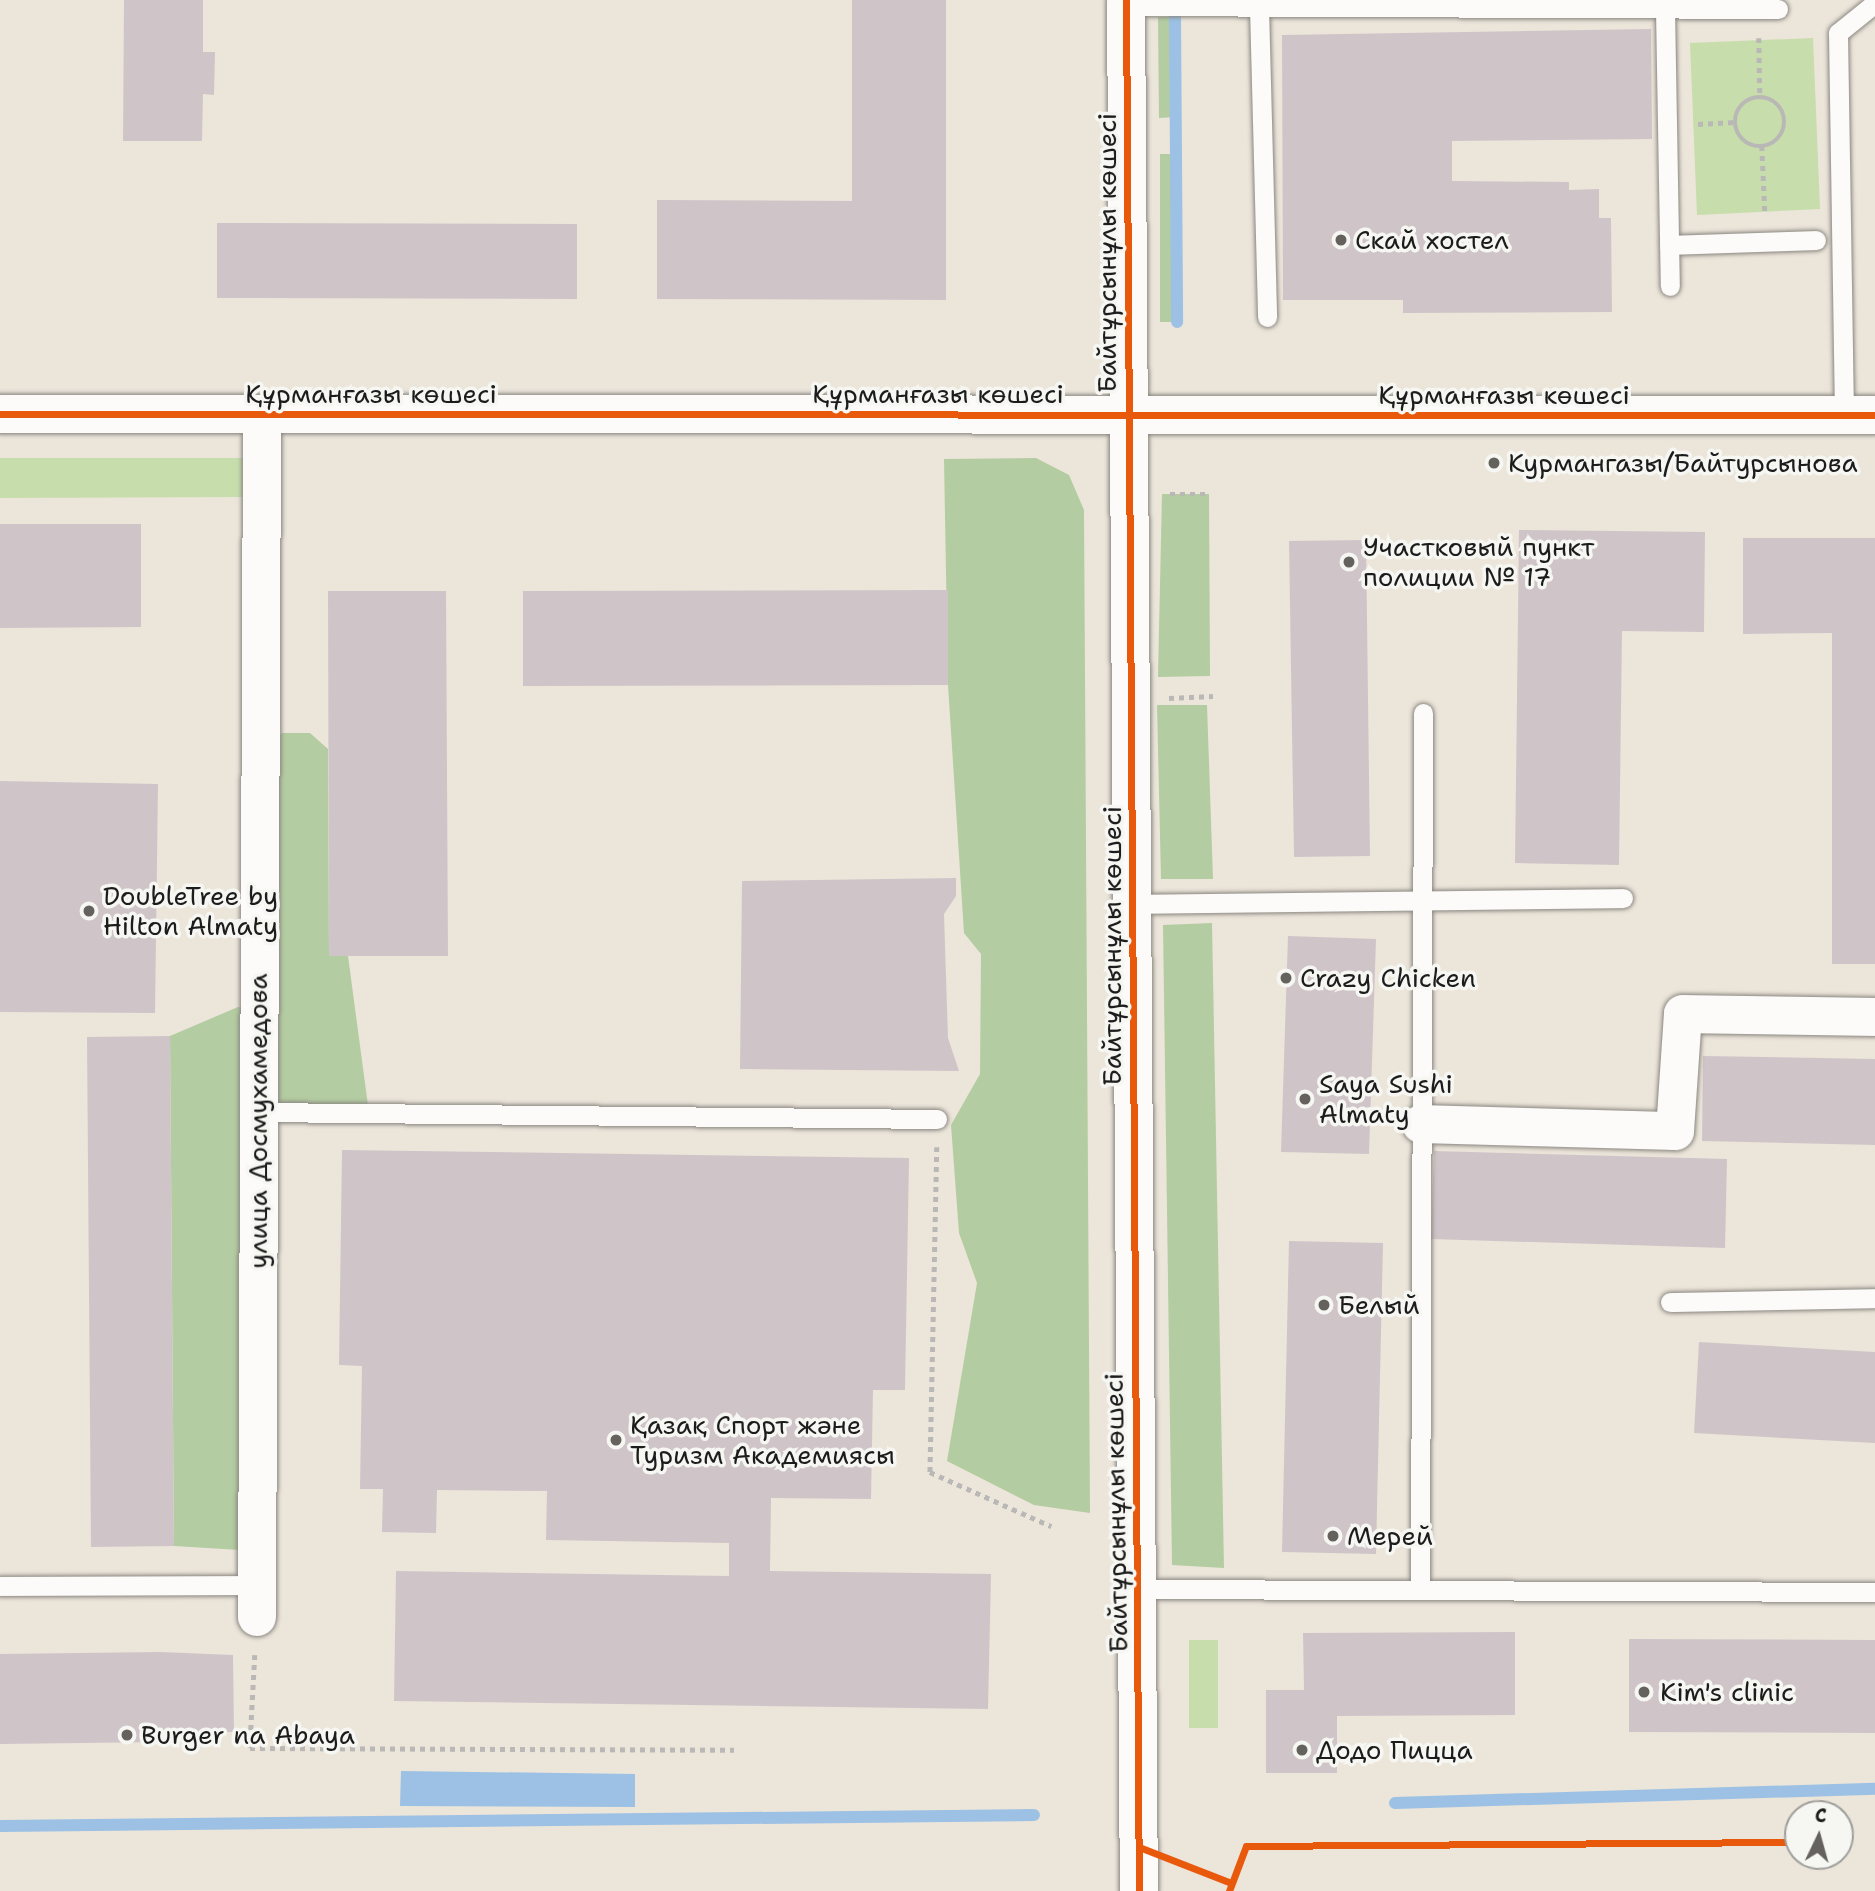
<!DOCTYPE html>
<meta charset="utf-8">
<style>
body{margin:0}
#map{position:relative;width:1875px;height:1891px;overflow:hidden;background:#ece5da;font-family:"Shantell Sans",sans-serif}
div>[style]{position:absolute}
.green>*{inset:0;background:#c7ddab}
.forest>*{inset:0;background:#b4cca1}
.water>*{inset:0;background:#9cc1e4}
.stream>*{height:12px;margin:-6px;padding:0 6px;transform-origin:6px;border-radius:6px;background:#9cc1e4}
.building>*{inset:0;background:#cfc5c9}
.path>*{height:4.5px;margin-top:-2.25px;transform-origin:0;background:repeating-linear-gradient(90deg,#b9b8b6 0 5px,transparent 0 10px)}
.path>.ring{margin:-2.25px;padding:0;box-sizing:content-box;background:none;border:4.5px solid #b9b8b6;border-radius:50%}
.roads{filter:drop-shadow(0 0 2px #8a8781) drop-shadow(0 0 2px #8a8781)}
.lane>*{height:19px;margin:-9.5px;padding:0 9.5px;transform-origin:9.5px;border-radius:9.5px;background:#fcfbf9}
.street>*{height:38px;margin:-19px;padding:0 19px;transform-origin:19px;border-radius:19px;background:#fcfbf9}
.secondary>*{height:38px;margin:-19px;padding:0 19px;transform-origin:19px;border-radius:19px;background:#fcfbf9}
.cycleway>*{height:7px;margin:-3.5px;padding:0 3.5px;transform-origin:3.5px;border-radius:3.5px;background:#e8590c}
.dots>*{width:19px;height:19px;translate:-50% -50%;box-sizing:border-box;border:4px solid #f6f6f2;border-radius:50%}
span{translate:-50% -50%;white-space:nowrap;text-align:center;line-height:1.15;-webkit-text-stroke:7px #f6f6f2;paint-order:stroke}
.poi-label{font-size:26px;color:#1c1c1c}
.left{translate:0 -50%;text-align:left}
.street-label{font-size:26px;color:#1c1c1c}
.north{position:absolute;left:1784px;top:1800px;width:70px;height:70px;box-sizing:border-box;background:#f6f6f2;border:2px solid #9f9f9c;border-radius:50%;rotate:5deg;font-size:19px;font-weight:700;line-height:28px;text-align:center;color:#1c1c1c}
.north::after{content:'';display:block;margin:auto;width:24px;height:32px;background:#65625e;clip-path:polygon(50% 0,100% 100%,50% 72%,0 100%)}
</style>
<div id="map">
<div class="green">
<div style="clip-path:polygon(1813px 38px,1820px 209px,1697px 215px,1690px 43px)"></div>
<div style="clip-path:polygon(0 458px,247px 458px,246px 497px,0 498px)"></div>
<div style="clip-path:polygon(1189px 1640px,1218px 1640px,1218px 1728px,1189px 1728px)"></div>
</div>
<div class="forest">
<div style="clip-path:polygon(1158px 17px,1175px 17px,1177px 117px,1159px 118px)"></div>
<div style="clip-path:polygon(1160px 154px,1176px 154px,1177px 322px,1160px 322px)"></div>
<div style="clip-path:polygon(1036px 458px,1069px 475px,1084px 510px,1090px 1513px,1034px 1505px,947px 1461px,977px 1283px,959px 1233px,951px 1125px,980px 1074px,981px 954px,964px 933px,948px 685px,944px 459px)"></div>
<div style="clip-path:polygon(1162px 494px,1209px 494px,1210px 676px,1158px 677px)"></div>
<div style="clip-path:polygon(1157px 705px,1207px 705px,1213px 879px,1161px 879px)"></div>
<div style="clip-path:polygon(282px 733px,310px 733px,328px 749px,329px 956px,348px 956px,369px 1113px,258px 1112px,257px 1551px,174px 1546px,170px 1036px,238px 1007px,254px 1008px,260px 754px)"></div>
<div style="clip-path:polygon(1212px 923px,1224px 1568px,1172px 1565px,1163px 925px)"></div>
</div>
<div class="water">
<div style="clip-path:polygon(401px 1771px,635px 1774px,635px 1807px,400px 1806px)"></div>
</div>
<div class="stream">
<div style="left:1175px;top:17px;width:305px;rotate:89.6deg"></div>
<div style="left:1395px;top:1803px;width:480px;rotate:-1.7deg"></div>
<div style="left:0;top:1826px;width:1034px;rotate:-0.61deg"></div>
</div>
<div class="building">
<div style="clip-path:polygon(124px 0,203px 0,203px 52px,215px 52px,214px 95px,203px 94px,202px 141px,123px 141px)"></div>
<div style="clip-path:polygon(852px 0,946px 0,946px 300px,657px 299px,657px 200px,852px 201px)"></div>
<div style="clip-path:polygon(1651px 29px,1652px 139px,1452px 141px,1452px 181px,1569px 182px,1569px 190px,1599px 189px,1599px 218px,1611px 218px,1612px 312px,1403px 313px,1403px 300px,1283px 300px,1282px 35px)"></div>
<div style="clip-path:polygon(217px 223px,577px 224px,577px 299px,217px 298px)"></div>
<div style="clip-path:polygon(0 524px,141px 524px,141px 627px,0 628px)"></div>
<div style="clip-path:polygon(1519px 530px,1705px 532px,1704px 632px,1622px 631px,1619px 865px,1515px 863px)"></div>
<div style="clip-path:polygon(1743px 538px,1875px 538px,1875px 964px,1832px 964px,1832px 633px,1743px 634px)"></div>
<div style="clip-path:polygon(1366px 540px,1370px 856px,1294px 857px,1289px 541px)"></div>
<div style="clip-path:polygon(948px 590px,948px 685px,523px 686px,523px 591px)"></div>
<div style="clip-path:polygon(328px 591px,446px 591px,448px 956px,329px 956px)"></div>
<div style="clip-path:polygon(0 781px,158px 784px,155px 1013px,0 1012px)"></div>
<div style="clip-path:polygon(956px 878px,956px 896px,944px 914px,948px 1038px,959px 1071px,740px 1069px,742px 881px)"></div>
<div style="clip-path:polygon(1288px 936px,1376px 939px,1369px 1154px,1281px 1152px)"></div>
<div style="clip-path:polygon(170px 1036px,174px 1546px,91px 1547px,87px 1037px)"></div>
<div style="clip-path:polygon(1703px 1056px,1875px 1059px,1875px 1145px,1702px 1141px)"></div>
<div style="clip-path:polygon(342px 1150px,909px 1158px,905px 1390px,873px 1390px,871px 1499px,771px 1498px,770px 1571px,991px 1574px,988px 1709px,394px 1701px,396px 1571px,729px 1576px,729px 1543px,546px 1540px,547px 1491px,437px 1490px,436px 1533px,382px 1532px,383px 1489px,360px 1489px,362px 1366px,339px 1365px)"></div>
<div style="clip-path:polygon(1434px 1151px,1727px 1159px,1725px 1248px,1431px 1239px)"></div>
<div style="clip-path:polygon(1289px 1241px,1383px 1243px,1376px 1554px,1282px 1552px)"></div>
<div style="clip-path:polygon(1699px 1342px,1875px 1352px,1875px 1443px,1694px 1433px)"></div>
<div style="clip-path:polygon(1515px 1632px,1515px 1715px,1337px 1716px,1337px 1773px,1266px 1773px,1266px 1690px,1304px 1690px,1303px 1633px)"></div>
<div style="clip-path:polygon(1629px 1639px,1875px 1640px,1875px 1733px,1629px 1732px)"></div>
<div style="clip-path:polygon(160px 1652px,233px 1655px,234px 1732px,161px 1733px,162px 1742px,0 1744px,0 1654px)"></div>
</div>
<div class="path">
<div style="left:1759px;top:38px;width:59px;rotate:89deg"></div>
<div class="ring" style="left:1735px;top:97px;width:45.5px;height:45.5px"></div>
<div style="left:1698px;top:124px;width:38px;rotate:-3deg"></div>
<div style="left:1762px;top:146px;width:66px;rotate:87.4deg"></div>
<div style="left:1170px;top:494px;width:39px"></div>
<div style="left:1169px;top:698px;width:44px;rotate:-2.6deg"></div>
<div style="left:937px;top:1147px;width:325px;rotate:91.2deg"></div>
<div style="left:930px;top:1472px;width:133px;rotate:24.1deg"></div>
<div style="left:255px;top:1655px;width:93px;rotate:93.1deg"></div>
<div style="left:250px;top:1748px;width:484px;rotate:0.2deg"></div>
</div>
<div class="roads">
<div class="lane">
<div style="left:1126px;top:6px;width:652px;rotate:0.26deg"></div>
<div style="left:1259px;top:7px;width:310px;rotate:88.5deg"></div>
<div style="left:1665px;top:9px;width:277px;rotate:89deg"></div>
<div style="left:1669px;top:245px;width:147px;rotate:-1.9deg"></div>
<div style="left:1844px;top:415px;width:382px;rotate:-90.9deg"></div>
<div style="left:1838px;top:33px;width:48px;rotate:-39deg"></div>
<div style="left:1133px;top:904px;width:490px;rotate:-0.7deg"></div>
<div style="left:258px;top:1112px;width:679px;rotate:0.59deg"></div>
<div style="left:1670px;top:1302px;width:205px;rotate:-1.1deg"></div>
<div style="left:0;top:1586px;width:256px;rotate:-0.2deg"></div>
<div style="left:1420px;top:1588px;width:875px;rotate:-89.8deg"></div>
<div style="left:1137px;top:1589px;width:738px;rotate:0.23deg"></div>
</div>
<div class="street">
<div style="left:1421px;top:1124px;width:254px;rotate:1.6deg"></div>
<div style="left:1675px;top:1131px;width:117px;rotate:-86.1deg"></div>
<div style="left:1683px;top:1014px;width:192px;rotate:0.9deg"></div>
<div style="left:257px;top:1617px;width:1202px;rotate:-89.76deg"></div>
</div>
<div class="secondary">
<div style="left:1126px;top:0;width:1891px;rotate:89.61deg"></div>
<div style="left:0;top:414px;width:1875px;rotate:0.03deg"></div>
</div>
</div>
<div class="cycleway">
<div style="left:1126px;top:0;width:1891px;rotate:89.61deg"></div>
<div style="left:0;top:414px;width:1875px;rotate:0.03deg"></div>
<div style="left:1139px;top:1847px;width:97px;rotate:21.3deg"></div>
<div style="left:1229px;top:1891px;width:48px;rotate:-69.3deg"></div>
<div style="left:1246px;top:1846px;width:552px;rotate:-0.42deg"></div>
</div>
<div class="dots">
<div style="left:1341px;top:240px;background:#65625e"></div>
<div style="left:1494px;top:463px;background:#65625e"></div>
<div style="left:1349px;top:562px;background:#65625e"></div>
<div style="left:89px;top:911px;background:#65625e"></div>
<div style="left:1286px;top:978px;background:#65625e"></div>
<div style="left:1305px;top:1099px;background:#65625e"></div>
<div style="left:1324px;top:1305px;background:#65625e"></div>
<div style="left:616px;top:1440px;background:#65625e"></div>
<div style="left:1333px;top:1536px;background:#65625e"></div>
<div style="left:1644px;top:1692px;background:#65625e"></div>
<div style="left:127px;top:1735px;background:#65625e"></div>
<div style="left:1302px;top:1750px;background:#65625e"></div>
</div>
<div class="poi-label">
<span class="left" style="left:1355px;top:240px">Скай хостел</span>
<span class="left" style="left:1508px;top:463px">Курмангазы/Байтурсынова</span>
<span class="left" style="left:1363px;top:562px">Участковый пункт<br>полиции № 17</span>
<span class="left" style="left:103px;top:911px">DoubleTree by<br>Hilton Almaty</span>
<span class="left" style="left:1300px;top:978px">Crazy Chicken</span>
<span class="left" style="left:1319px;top:1099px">Saya Sushi<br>Almaty</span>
<span class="left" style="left:1338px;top:1305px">Белый</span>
<span class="left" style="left:630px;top:1440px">Қазақ Спорт және<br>Туризм Академиясы</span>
<span class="left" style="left:1347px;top:1536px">Мерей</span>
<span class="left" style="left:1660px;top:1692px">Kim's clinic</span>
<span class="left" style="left:141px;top:1735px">Burger na Abaya</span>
<span class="left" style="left:1316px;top:1750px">Додо Пицца</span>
</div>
<div class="street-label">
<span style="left:1107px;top:253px;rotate:-90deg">Байтұрсынұлы көшесі</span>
<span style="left:371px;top:394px">Құрманғазы көшесі</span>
<span style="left:938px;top:394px">Құрманғазы көшесі</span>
<span style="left:1504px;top:395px">Құрманғазы көшесі</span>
<span style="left:1112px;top:946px;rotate:-90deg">Байтұрсынұлы көшесі</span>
<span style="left:258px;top:1121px;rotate:-90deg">улица Досмухамедова</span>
<span style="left:1116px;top:1513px;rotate:-91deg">Байтұрсынұлы көшесі</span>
</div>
<div class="north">С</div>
</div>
